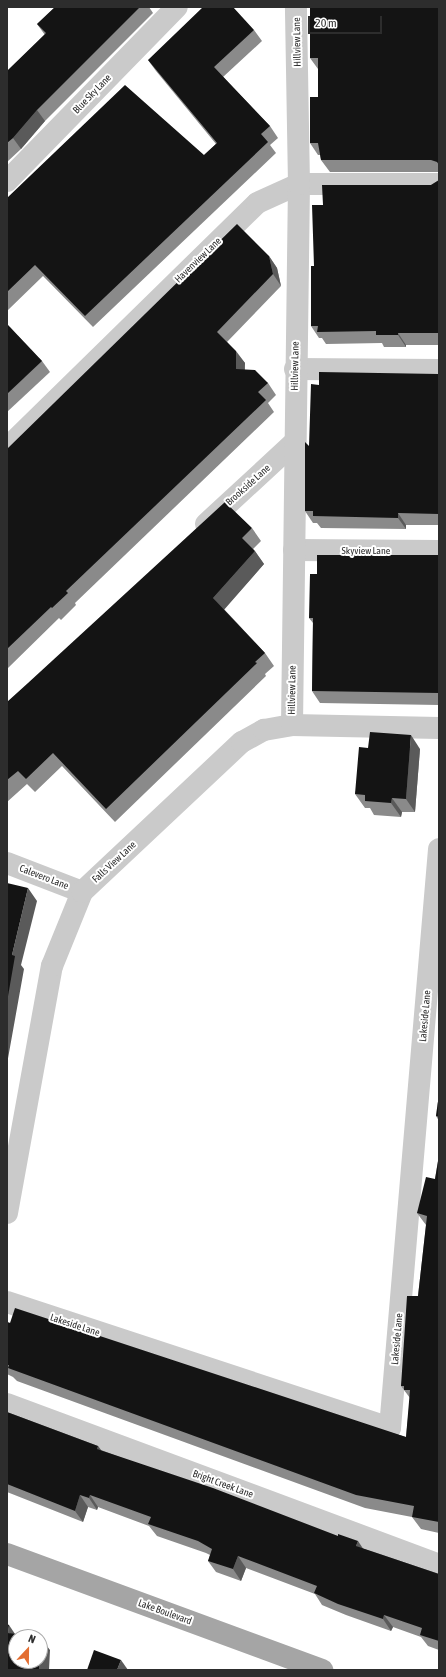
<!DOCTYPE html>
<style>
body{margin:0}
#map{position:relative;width:446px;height:1677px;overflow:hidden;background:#fff;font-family:"Asap Condensed",sans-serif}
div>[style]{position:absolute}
.minor>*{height:22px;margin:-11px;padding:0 11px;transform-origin:11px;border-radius:11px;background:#cacaca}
.major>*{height:22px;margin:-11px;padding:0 11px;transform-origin:11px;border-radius:11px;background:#a5a5a5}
.wall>*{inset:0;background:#8a8a8a}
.shaded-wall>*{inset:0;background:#5a5a5a}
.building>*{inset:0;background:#141414}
span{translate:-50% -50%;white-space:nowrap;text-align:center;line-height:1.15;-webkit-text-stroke:4px #fff;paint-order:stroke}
.street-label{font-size:10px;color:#2d2d2d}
.frame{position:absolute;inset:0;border:8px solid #2d2d2d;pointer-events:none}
.north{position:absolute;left:8px;top:1629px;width:40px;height:40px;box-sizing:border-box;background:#fff;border:1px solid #ababab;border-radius:50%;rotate:22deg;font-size:11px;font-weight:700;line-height:16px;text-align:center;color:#2d2d2d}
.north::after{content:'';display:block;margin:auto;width:14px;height:18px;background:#e36e31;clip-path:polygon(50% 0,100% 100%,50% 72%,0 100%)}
.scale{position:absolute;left:308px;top:16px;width:74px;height:18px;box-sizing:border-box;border:2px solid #2d2d2d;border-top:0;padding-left:5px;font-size:12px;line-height:14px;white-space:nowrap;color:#2d2d2d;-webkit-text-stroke:3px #fff;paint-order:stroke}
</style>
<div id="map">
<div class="minor">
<div style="left:7px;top:181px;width:243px;rotate:-45.7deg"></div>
<div style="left:295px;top:369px;width:144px;rotate:0.4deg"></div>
<div style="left:7px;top:448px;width:350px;rotate:-44.4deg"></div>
<div style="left:257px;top:203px;width:46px;rotate:-24.3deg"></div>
<div style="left:299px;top:184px;width:140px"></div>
<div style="left:206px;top:524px;width:121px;rotate:-42.7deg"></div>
<div style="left:294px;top:550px;width:145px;rotate:0.4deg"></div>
<div style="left:292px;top:725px;width:541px;rotate:-89.26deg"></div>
<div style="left:299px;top:184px;width:177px;rotate:-91deg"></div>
<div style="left:7px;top:863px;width:80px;rotate:21.1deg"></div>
<div style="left:7px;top:1213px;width:251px;rotate:-79.7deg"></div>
<div style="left:52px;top:966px;width:80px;rotate:-67.9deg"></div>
<div style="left:82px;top:892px;width:219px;rotate:-43.2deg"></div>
<div style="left:242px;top:742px;width:25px;rotate:-29deg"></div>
<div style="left:264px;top:730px;width:28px;rotate:-10deg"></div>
<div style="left:292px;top:725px;width:147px;rotate:1.2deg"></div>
<div style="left:7px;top:1302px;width:403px;rotate:18.2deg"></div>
<div style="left:390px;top:1428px;width:581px;rotate:-85.16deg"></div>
<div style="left:7px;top:1404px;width:461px;rotate:20.4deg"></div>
</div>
<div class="major">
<div style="left:7px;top:1554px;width:336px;rotate:20.2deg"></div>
</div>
<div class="wall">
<div style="clip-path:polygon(55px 7px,149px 7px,153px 13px,45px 121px,21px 149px,7px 162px,7px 71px,45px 35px,37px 24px)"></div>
<div style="clip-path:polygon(439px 7px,439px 172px,330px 172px,321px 160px,320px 155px,318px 155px,310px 143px,318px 97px,318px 69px,310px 58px)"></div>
<div style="clip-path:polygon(254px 30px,262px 41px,223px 77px,270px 126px,278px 138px,270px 145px,276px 153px,93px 327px,43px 276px,7px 311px,7px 198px,204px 155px,216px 144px,156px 71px,148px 60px)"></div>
<div style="clip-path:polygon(439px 180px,439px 345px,406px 345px,406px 347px,384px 347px,382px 343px,326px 344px,322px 338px,319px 338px,311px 326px,314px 266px,323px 205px,431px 185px)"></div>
<div style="clip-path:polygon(269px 256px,277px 268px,281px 286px,227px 342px,245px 363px,245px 370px,268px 383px,276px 395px,268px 403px,274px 412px,75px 603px,76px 605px,61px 620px,59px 618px,7px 669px,7px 449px)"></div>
<div style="clip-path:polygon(7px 324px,42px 361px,50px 372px,7px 412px)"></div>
<div style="clip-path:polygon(428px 374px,439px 374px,439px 525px,406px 525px,406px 529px,321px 528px,317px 523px,313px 523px,305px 511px,309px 446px,319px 385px)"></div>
<div style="clip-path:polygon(252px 528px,261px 541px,253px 549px,264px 564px,224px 609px,265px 653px,274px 666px,265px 674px,266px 676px,115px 822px,62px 766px,35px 792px,27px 784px,7px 802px,7px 702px)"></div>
<div style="clip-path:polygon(439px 555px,439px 705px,320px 703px,312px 691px,313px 623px,309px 618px,317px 574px)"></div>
<div style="clip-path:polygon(368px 748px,420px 749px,415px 812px,402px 812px,401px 817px,374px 815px,370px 808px,365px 808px,355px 794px)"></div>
<div style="clip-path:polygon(439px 1094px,439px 1121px,436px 1116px)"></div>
<div style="clip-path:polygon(439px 1155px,439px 1533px,421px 1529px,412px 1517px,365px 1508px,17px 1381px,13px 1377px,7px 1374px,7px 1322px,406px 1437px,410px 1398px,401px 1386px,418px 1296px,426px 1225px,417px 1213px,435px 1179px)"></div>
<div style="clip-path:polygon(7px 1412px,98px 1446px,101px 1450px,362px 1548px,439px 1574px,439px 1650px,428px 1646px,421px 1637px,393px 1627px,391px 1631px,346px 1615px,322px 1605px,315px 1594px,246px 1568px,241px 1581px,216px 1572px,208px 1561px,210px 1555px,206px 1553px,157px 1536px,149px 1526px,98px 1507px,97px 1510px,88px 1507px,83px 1522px,7px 1492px)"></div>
</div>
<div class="shaded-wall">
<div style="clip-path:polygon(37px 110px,45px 121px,21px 149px,13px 138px)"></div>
<div style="clip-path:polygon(269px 256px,277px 268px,281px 286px,273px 274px)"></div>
<div style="clip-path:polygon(398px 333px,406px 345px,406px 347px,398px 335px)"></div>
<div style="clip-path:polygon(236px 351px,245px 363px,244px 381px,236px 369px)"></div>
<div style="clip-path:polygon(398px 513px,406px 525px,406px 529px,398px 518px)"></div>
<div style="clip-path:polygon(255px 551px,264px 564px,223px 611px,213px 598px)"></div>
<div style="clip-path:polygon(411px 735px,420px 749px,415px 812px,406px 799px)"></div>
<div style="clip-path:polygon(392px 798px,402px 812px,401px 817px,391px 803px)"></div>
<div style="clip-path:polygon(28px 888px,37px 901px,21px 965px,24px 969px,7px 1064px,7px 1002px,12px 955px)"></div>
<div style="clip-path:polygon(98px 1446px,106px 1457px,97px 1449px)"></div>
<div style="clip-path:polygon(80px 1495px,88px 1507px,83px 1522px,75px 1511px)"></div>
<div style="clip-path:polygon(90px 1495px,98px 1507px,97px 1510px,89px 1498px)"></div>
<div style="clip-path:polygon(358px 1541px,366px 1553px,356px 1546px)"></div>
<div style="clip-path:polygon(238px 1556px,246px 1568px,241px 1581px,233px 1569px)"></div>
<div style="clip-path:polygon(384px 1615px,393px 1627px,391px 1631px,383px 1619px)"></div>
<div style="clip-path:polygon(9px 1625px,17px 1637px,8px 1633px)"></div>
<div style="clip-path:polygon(40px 1637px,50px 1650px,49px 1670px,39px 1670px,39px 1661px,40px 1661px)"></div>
<div style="clip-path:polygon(121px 1660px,128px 1670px,117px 1670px)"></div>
</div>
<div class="building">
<div style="clip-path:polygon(55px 7px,140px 7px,37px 110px,13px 138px,7px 143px,7px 71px,46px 33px,37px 24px)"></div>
<div style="clip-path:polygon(203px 7px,233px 7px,254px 30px,214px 67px,270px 126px,261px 134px,268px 142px,85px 316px,35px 265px,7px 292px,7px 198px,125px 85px,204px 155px,217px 143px,148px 60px)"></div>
<div style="clip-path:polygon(310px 7px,439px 7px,439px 165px,437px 162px,431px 160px,321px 160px,318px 143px,310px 143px,310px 97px,318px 97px,318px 58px,310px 58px)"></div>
<div style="clip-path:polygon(439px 180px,439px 333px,398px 333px,398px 335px,376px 335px,376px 331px,317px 332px,318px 326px,311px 326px,311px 266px,314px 266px,312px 205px,323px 205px,322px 185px,431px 185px)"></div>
<div style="clip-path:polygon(237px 224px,269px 256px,273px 274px,217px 332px,236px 351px,236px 369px,255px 370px,268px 383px,258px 392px,266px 400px,66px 591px,68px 593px,52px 608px,51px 607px,7px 649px,7px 449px)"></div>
<div style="clip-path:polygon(7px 324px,42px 361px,7px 394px)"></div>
<div style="clip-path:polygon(319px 372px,439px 374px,439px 514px,398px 513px,398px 518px,313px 516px,313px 511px,305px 511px,305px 442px,309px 446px,311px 384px,319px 385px)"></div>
<div style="clip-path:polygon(225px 502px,252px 528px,242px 538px,255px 551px,213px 598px,265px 653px,255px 662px,257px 663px,106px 809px,53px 753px,26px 779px,18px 771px,7px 780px,7px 702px,28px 683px)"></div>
<div style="clip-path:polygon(317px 555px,439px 555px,439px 693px,312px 691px,313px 618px,309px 618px,310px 574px,317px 574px)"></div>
<div style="clip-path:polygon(370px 732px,411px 735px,406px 799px,392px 798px,391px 803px,365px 801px,365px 795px,355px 794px,359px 747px,368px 748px)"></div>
<div style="clip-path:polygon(7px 883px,28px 888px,12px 955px,15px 956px,7px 1002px)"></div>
<div style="clip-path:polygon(439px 1094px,439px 1117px,436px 1116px)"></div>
<div style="clip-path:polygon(439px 1155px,439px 1522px,412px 1517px,414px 1506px,356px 1495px,8px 1368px,9px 1365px,7px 1365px,7px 1322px,10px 1323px,15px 1308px,406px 1437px,410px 1390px,404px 1390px,404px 1386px,401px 1386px,407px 1296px,418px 1296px,427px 1216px,417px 1213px,426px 1177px,435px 1179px)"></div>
<div style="clip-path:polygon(7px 1412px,98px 1446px,97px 1449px,213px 1488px,338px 1536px,338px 1534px,358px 1541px,356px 1546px,439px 1574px,439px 1641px,420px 1635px,422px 1628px,384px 1615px,383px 1619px,338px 1604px,314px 1593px,317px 1586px,238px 1556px,233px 1569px,208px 1561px,212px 1549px,198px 1541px,148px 1524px,151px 1517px,90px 1495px,89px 1498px,80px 1495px,75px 1511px,7px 1484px)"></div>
<div style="clip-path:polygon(7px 1624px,9px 1625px,8px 1633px,40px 1637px,40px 1646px,40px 1637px,16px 1637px,16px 1661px,39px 1661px,39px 1670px,7px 1670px)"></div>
<div style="clip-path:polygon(94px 1650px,121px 1660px,117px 1670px,87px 1670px)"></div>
</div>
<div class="street-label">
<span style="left:297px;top:42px;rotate:-91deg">Hillview Lane</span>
<span style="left:92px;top:94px;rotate:-46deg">Blue Sky Lane</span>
<span style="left:198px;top:260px;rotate:-44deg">Havenview Lane</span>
<span style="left:295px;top:366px;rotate:-89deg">Hillview Lane</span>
<span style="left:248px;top:485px;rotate:-42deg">Brookside Lane</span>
<span style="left:366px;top:551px">Skyview Lane</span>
<span style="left:292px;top:690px;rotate:-89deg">Hillview Lane</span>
<span style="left:114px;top:862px;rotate:-43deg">Falls View Lane</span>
<span style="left:44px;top:877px;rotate:21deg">Calevero Lane</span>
<span style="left:425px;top:1016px;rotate:-85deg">Lakeside Lane</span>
<span style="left:75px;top:1325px;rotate:18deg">Lakeside Lane</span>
<span style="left:397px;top:1339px;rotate:-85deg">Lakeside Lane</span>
<span style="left:223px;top:1484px;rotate:20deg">Bright Creek Lane</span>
<span style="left:165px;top:1612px;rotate:20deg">Lake Boulevard</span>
</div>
<div class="frame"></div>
<div class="north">N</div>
<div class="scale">20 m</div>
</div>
